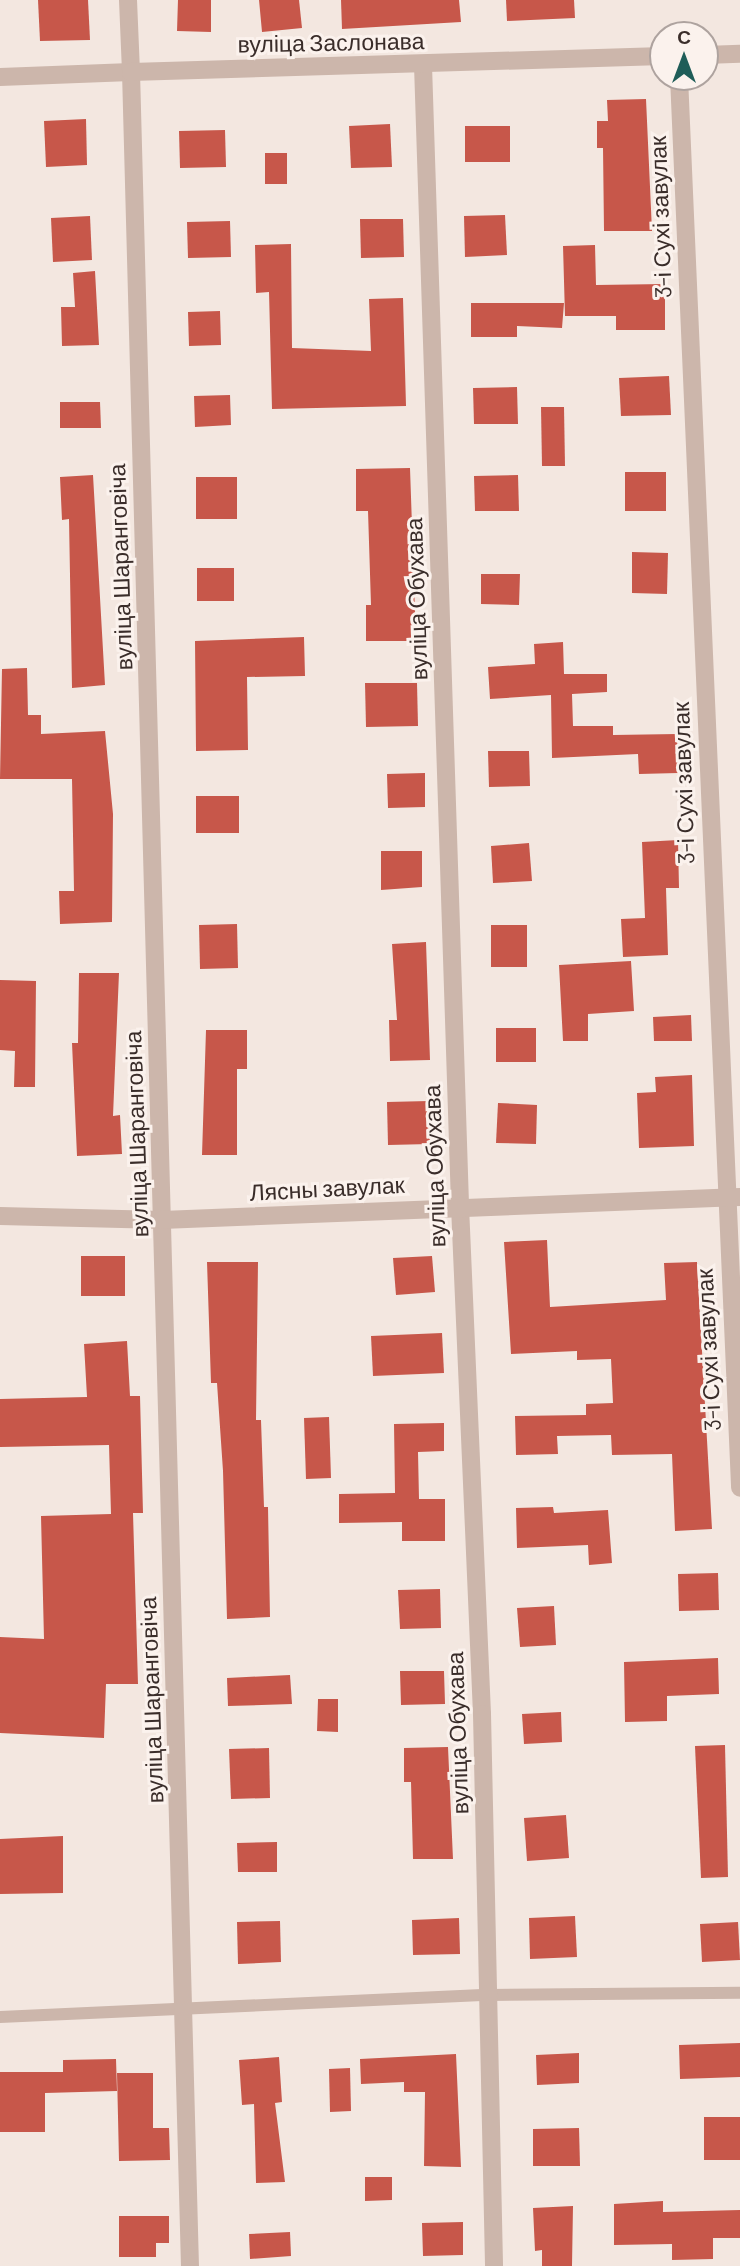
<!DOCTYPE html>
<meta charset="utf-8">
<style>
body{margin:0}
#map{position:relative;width:740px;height:2266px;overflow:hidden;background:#f3e7e0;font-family:Barlow,sans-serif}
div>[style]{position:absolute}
.building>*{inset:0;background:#c7574a}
.service>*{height:12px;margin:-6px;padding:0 6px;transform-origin:6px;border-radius:6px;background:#ccb6ab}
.minor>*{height:18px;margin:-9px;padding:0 9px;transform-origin:9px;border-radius:9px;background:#ccb6ab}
.tertiary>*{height:18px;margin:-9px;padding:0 9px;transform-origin:9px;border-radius:9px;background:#ccb6ab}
span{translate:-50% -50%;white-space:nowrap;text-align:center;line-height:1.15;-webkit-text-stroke:6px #fbf2ed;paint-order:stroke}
.street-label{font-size:23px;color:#3a2d2a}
.north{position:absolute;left:649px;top:21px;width:70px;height:70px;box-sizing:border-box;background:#fbf2ed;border:2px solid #aea39f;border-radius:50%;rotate:0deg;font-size:19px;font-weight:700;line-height:28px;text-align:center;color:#3a2d2a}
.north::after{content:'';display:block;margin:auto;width:24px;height:32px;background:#1f5d58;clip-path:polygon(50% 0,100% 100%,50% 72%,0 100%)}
</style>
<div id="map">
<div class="building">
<div style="clip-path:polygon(38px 0,88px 0,90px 40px,40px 41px)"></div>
<div style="clip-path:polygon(178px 0,211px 0,211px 32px,177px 31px)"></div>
<div style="clip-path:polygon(259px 0,299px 0,302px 28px,262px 32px)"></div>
<div style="clip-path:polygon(341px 0,459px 0,461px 22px,342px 29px)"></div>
<div style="clip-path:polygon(506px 0,574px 0,575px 18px,507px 21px)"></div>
<div style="clip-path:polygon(646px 99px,652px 231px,604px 231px,603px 148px,597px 148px,597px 121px,608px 121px,607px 100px)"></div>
<div style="clip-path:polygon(86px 119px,87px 165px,46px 167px,44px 121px)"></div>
<div style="clip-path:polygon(390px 124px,392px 167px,351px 168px,349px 126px)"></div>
<div style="clip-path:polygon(465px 126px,510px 126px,510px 162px,465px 162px)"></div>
<div style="clip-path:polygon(225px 130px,226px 167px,180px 168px,179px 131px)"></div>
<div style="clip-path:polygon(265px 153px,287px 153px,287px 184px,265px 184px)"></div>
<div style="clip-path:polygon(505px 215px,507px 255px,465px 257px,464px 216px)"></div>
<div style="clip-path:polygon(90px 216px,92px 260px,53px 262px,51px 218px)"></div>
<div style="clip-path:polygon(360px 219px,403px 219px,404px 257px,361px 258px)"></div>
<div style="clip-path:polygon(230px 221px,231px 257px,188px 258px,187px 222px)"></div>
<div style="clip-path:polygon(291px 244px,292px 348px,371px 351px,369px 299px,403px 298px,406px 406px,272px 409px,269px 292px,256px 293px,255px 245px)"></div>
<div style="clip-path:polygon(595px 245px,596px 285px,665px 284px,665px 330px,616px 330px,616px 316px,565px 316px,563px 246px)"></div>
<div style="clip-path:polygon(95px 271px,99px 345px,62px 346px,61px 307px,75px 307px,73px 273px)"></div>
<div style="clip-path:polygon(471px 303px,564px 303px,562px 328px,517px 326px,517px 337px,471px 337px)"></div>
<div style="clip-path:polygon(220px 311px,221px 345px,189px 346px,188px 312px)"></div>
<div style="clip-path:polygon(669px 376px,671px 415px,621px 416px,619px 378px)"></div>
<div style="clip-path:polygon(517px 387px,518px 424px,474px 424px,473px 388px)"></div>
<div style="clip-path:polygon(230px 395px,231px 425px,195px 427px,194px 396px)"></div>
<div style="clip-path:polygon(60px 402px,100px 402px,101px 428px,60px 428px)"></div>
<div style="clip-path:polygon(541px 407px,564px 407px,565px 466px,542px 466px)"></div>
<div style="clip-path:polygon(410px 468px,416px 641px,366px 641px,366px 605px,371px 605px,368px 511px,356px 511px,356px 469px)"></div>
<div style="clip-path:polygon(625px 472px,666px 472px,666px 511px,625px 511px)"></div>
<div style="clip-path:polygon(93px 475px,105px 685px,72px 688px,69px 519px,62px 520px,60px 477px)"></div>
<div style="clip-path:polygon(518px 475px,519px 511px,475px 511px,474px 476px)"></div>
<div style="clip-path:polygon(196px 477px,237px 477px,237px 519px,196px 519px)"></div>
<div style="clip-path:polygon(632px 552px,668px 553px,667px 594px,632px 593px)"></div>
<div style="clip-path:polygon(197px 568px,234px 568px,234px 601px,197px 601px)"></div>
<div style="clip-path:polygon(481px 574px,520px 574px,519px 605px,481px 604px)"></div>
<div style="clip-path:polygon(304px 637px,305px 676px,247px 677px,248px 750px,196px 751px,195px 641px)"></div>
<div style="clip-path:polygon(563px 642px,564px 674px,607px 674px,607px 692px,572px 694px,573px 726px,613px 726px,613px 735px,677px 734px,678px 773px,639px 774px,638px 754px,552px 758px,551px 695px,490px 699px,488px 667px,535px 664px,534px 644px)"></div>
<div style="clip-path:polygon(27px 668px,28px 715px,41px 715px,41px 734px,105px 731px,113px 814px,112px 922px,60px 924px,59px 891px,74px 891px,72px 779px,0 779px,2px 669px)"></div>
<div style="clip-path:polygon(365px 683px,417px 683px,418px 726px,366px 727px)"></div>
<div style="clip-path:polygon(488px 751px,529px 751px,530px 786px,489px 787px)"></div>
<div style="clip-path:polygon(425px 773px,425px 807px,388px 808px,387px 774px)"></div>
<div style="clip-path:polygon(196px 796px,239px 796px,239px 833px,196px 833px)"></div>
<div style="clip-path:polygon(678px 840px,679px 888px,666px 888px,668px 955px,623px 957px,621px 919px,645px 918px,642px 842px)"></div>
<div style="clip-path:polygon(529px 843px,532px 881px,493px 883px,491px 846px)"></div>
<div style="clip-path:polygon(381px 851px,422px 851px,422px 887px,381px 890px)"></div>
<div style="clip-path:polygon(237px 924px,238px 968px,200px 969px,199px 925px)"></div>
<div style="clip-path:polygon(491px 925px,527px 925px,527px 967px,491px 967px)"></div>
<div style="clip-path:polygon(426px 942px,430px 1060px,390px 1061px,389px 1020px,397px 1020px,392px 944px)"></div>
<div style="clip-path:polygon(631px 961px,634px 1011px,588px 1014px,588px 1041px,563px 1041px,559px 965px)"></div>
<div style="clip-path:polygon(79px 973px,119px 973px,113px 1116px,120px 1115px,122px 1154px,77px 1156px,72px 1043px,78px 1043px)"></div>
<div style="clip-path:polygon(0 980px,36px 981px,35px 1087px,14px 1087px,15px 1051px,0 1050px)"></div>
<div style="clip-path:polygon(691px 1015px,692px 1041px,654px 1041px,653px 1017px)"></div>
<div style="clip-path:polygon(496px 1028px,536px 1028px,536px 1062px,496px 1062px)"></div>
<div style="clip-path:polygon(206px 1030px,247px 1030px,247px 1069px,237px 1069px,237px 1155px,202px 1155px)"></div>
<div style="clip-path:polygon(692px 1075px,694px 1146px,639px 1148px,637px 1093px,656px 1092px,655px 1077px)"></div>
<div style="clip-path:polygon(429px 1101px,430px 1144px,388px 1145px,387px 1102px)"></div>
<div style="clip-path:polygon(498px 1103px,537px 1105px,536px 1144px,496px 1143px)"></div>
<div style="clip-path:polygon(547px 1240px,550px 1307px,666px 1300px,664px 1263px,697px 1262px,712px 1529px,675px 1531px,672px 1454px,612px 1455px,611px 1435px,557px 1436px,558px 1454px,516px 1455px,515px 1416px,586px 1415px,586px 1404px,613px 1403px,611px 1359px,577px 1360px,577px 1351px,511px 1354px,504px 1242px)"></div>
<div style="clip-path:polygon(81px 1256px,125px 1256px,125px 1296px,81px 1296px)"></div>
<div style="clip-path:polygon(432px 1256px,435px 1292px,396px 1295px,393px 1258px)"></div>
<div style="clip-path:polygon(207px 1262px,258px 1262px,256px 1420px,261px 1420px,264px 1507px,268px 1507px,270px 1617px,227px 1619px,223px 1471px,217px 1383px,211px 1383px)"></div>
<div style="clip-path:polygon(442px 1333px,444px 1373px,373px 1376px,371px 1336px)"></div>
<div style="clip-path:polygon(127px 1341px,130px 1396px,140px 1396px,143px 1513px,133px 1513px,138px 1684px,106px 1684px,104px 1738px,0 1733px,0 1637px,44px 1639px,41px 1516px,111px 1514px,109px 1445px,0 1447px,0 1399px,87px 1397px,84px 1344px)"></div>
<div style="clip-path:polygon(329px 1417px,331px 1478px,306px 1479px,304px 1418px)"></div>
<div style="clip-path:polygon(444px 1423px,444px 1451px,418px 1452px,419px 1499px,445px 1499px,445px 1541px,402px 1541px,402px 1522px,339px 1523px,339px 1494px,395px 1493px,394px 1424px)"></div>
<div style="clip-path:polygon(553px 1507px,554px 1513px,608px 1510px,612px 1563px,589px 1565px,588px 1545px,517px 1548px,516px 1508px)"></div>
<div style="clip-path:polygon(718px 1573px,719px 1610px,679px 1611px,678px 1574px)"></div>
<div style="clip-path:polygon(440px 1589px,441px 1628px,400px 1629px,398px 1590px)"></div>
<div style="clip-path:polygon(554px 1606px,556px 1645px,520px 1647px,517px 1608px)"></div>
<div style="clip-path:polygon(718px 1658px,719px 1694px,667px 1696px,667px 1721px,625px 1722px,624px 1662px)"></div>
<div style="clip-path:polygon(400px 1671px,444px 1671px,445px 1704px,401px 1705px)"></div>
<div style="clip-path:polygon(290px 1675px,292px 1704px,228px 1706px,227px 1678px)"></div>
<div style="clip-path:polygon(318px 1699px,338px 1699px,338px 1732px,317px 1731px)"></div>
<div style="clip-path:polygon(561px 1712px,562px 1742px,524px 1744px,522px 1714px)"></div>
<div style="clip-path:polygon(725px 1745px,728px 1877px,701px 1878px,695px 1746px)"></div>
<div style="clip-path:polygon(448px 1747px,453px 1859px,413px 1859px,411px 1782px,404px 1782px,404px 1748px)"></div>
<div style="clip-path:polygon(269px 1748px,270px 1798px,231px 1799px,229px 1749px)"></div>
<div style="clip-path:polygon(566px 1815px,569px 1858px,527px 1861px,524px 1818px)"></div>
<div style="clip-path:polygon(63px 1836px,63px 1893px,0 1894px,0 1839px)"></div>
<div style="clip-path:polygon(277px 1842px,277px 1872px,238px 1872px,237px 1843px)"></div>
<div style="clip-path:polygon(575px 1916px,577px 1957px,530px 1959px,529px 1918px)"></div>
<div style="clip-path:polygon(459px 1918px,460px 1954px,413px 1955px,412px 1920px)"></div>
<div style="clip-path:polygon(280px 1921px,281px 1962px,238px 1964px,237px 1922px)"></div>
<div style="clip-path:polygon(738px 1922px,740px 1960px,702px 1962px,700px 1924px)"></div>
<div style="clip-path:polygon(740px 2043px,740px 2077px,680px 2079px,679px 2045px)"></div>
<div style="clip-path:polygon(579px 2053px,579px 2083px,537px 2085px,536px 2055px)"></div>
<div style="clip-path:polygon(456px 2054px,461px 2167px,424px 2166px,425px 2092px,404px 2092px,404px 2082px,361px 2084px,360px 2059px)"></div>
<div style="clip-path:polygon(279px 2057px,282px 2102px,275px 2103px,285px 2182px,256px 2183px,254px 2104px,242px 2105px,239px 2060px)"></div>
<div style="clip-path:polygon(116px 2059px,117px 2091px,45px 2093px,45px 2132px,0 2132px,0 2072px,63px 2072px,63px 2060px)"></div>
<div style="clip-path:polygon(350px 2068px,351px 2111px,330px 2112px,329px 2069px)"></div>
<div style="clip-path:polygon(117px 2073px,153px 2073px,153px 2128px,169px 2128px,170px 2160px,119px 2161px)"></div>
<div style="clip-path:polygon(704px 2117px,740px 2117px,740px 2160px,704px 2160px)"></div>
<div style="clip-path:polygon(579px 2128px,580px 2166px,533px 2166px,533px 2129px)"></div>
<div style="clip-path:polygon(365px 2177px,392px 2177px,392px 2200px,365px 2201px)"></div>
<div style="clip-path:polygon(663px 2201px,663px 2212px,740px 2210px,740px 2238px,713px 2238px,713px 2259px,672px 2260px,672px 2244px,614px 2245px,614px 2204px)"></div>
<div style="clip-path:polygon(573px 2206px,572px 2266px,542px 2266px,542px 2250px,535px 2251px,533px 2208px)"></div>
<div style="clip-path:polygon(119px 2216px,169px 2216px,169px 2243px,156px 2243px,156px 2257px,119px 2257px)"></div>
<div style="clip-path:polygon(463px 2222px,463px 2255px,423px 2256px,422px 2223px)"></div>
<div style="clip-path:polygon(290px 2232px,291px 2256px,250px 2259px,249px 2234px)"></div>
</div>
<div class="service">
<div style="left:0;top:2017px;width:488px;rotate:-2.6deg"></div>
<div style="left:488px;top:1995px;width:252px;rotate:-0.5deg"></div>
</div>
<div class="minor">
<div style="left:423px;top:65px;width:1142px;rotate:88.14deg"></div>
<div style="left:460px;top:1206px;width:508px;rotate:87.52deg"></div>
<div style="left:482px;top:1714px;width:552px;rotate:88.75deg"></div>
<div style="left:0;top:77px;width:131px;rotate:-2.2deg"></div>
<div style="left:131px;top:72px;width:2195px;rotate:88.46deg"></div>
<div style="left:679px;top:77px;width:1412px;rotate:87.52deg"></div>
<div style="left:0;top:1216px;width:162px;rotate:1.4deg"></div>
<div style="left:162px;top:1220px;width:578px;rotate:-2.28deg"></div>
</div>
<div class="tertiary">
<div style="left:128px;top:0;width:72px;rotate:87.6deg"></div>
<div style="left:131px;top:72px;width:532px;rotate:-1.72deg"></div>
<div style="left:705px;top:55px;width:35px;rotate:-2deg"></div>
</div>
<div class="street-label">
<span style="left:331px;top:42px;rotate:-1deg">вуліца Заслонава</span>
<span style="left:660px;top:217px;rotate:-92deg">3-і Сухі завулак</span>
<span style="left:120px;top:567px;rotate:-92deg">вуліца Шаранговіча</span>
<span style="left:416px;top:599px;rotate:-92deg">вуліца Обухава</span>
<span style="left:683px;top:783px;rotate:-92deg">3-і Сухі завулак</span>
<span style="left:136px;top:1134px;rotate:-92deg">вуліца Шаранговіча</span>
<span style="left:434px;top:1166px;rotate:-92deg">вуліца Обухава</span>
<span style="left:327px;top:1188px;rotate:-3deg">Лясны завулак</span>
<span style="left:708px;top:1350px;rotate:-93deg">3-і Сухі завулак</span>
<span style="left:151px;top:1700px;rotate:-92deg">вуліца Шаранговіча</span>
<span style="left:457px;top:1733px;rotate:-92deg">вуліца Обухава</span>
</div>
<div class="north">С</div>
</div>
